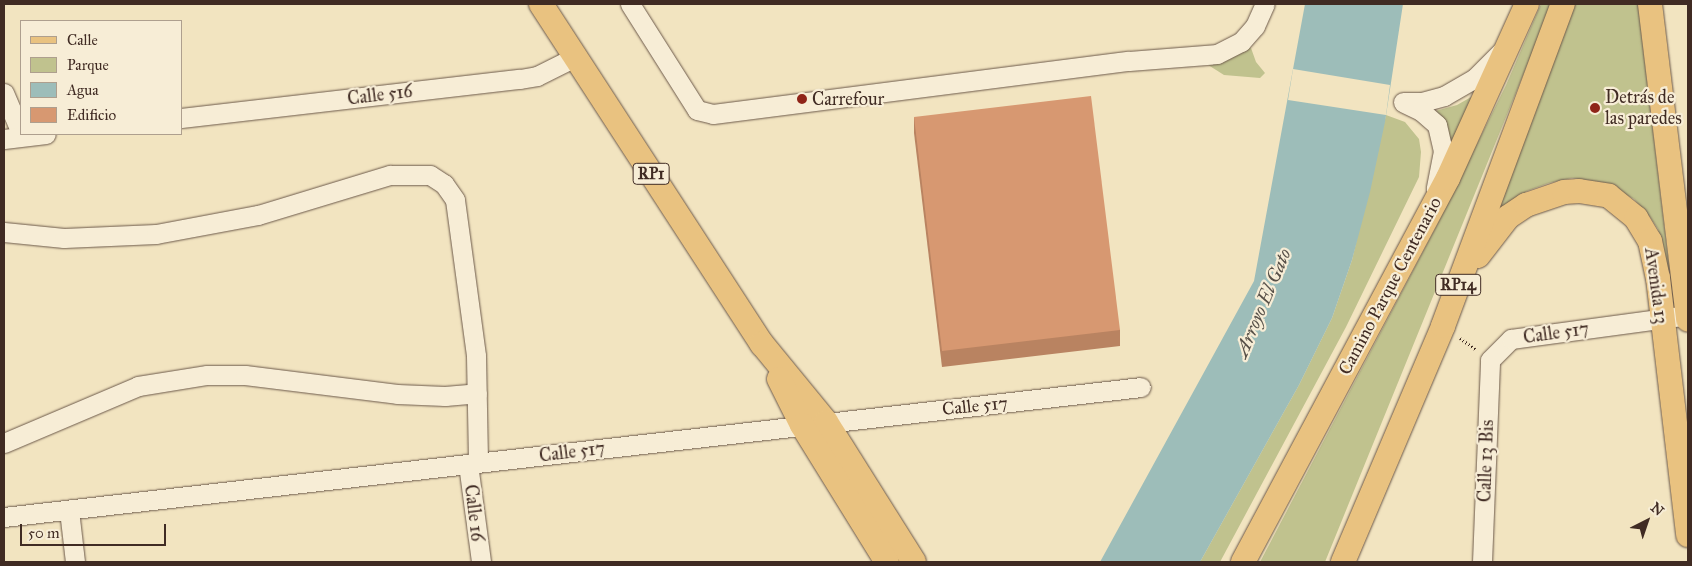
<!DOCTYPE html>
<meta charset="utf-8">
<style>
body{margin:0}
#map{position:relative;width:1692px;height:566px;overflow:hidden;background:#f2e4c0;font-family:"IM FELL Great Primer",serif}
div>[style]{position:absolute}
.green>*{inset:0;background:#c0c28e}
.water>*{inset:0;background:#9dbdb9}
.pier>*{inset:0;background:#f2e4c0}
.path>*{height:3px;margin-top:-1.5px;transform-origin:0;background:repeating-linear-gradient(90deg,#402b23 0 1px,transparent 0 3.5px)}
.roads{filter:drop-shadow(0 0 1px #6c594a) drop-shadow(0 0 1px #6c594a)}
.minor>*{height:19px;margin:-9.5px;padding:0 9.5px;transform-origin:9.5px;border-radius:9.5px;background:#f7edd6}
.major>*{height:24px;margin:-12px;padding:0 12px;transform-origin:12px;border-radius:12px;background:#e9c280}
.wall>*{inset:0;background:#b98361}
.building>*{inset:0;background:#d79871}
.dots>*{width:14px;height:14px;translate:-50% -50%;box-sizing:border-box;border:2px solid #f7edd6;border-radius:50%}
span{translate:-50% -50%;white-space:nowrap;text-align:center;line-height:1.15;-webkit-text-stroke:4.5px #f7edd6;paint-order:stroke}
.shield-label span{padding:1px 4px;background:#f7edd6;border:1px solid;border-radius:4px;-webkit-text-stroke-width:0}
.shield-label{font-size:16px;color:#402b23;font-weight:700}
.street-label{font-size:18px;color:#402b23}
.poi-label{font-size:18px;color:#402b23}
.left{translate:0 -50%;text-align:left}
.water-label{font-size:19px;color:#575048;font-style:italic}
.frame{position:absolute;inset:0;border:5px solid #402b23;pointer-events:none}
.legend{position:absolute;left:20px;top:20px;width:162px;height:115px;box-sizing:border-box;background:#f7edd6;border:1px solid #ae9f8e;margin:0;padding:6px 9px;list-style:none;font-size:15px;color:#402b23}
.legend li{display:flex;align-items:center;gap:10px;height:25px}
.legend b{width:25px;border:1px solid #ae9f8e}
.north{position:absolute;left:1622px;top:496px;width:50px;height:50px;-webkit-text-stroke:4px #f7edd6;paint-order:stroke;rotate:41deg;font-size:14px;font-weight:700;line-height:20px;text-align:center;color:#402b23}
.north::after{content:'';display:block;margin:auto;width:18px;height:22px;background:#402b23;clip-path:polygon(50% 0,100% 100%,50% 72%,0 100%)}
.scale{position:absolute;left:20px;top:524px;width:146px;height:22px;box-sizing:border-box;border:2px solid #402b23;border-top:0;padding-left:6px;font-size:15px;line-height:18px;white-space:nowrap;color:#402b23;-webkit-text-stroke:4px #f7edd6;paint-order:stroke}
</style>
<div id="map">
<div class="green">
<div style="clip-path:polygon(1541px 4px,1552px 4px,1325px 562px,1260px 562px,1437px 225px,1506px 85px)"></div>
<div style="clip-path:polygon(1574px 4px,1638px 4px,1671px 283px,1658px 229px,1650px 217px,1634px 199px,1604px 183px,1572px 178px,1549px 183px,1527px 191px,1496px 212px)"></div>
<div style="clip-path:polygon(1251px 48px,1256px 62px,1265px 73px,1260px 78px,1224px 75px,1205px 63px)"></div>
<div style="clip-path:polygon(1480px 92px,1453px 150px,1446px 128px,1432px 112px,1457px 105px)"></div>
<div style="clip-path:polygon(1386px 115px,1405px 122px,1419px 139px,1421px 152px,1419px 177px,1346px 327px,1220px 562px,1200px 562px,1299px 385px,1332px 318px,1352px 260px)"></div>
</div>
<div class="water">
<div style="clip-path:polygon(1305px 4px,1403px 4px,1385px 122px,1370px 192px,1352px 260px,1332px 318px,1299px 385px,1200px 562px,1100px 562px,1254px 281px)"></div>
</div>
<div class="pier">
<div style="clip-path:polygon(1293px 69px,1390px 85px,1386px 115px,1288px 100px)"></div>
</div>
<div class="path">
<div style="left:1460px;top:338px;width:19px;rotate:36deg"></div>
</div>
<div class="roads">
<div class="minor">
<div style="left:630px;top:4px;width:125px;rotate:57.7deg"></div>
<div style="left:697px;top:110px;width:16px;rotate:14deg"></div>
<div style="left:713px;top:114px;width:419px;rotate:-7.3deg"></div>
<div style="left:1129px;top:61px;width:88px;rotate:-4.5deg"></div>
<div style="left:1217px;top:54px;width:27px;rotate:-27deg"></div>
<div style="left:1241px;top:42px;width:21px;rotate:-49deg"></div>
<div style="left:1255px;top:26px;width:24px;rotate:-66deg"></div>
<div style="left:4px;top:93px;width:43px;rotate:67deg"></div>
<div style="left:1403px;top:102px;width:19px"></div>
<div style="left:1422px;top:102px;width:23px;rotate:-15deg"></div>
<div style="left:1444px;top:96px;width:36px;rotate:-30deg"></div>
<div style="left:1475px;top:78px;width:37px;rotate:-45deg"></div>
<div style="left:1404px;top:103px;width:19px;rotate:25deg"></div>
<div style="left:1421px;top:111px;width:21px;rotate:41deg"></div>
<div style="left:1437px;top:125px;width:27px;rotate:77deg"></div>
<div style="left:1443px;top:151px;width:38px;rotate:101deg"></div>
<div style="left:181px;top:118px;width:341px;rotate:-6.6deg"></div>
<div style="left:520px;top:79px;width:17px;rotate:-10deg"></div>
<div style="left:537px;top:76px;width:42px;rotate:-26.6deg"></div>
<div style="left:4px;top:139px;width:42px;rotate:-6.8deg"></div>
<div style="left:4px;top:232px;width:60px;rotate:5.7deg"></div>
<div style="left:64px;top:238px;width:92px;rotate:-2.5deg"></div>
<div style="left:156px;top:234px;width:104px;rotate:-10.6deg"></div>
<div style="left:258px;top:215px;width:138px;rotate:-16.9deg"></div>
<div style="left:390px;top:175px;width:40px"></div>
<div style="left:430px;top:175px;width:17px;rotate:33deg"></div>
<div style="left:444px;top:184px;width:19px;rotate:55deg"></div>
<div style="left:455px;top:200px;width:157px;rotate:82.3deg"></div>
<div style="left:476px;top:356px;width:107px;rotate:88.9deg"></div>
<div style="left:4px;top:443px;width:146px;rotate:-23deg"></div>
<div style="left:138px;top:386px;width:70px;rotate:-9.1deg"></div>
<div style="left:207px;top:375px;width:38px"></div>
<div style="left:245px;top:375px;width:153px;rotate:7.1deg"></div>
<div style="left:397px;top:394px;width:48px;rotate:2.4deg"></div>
<div style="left:445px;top:396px;width:32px;rotate:-5deg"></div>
<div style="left:468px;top:464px;width:99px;rotate:82.4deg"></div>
<div style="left:69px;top:510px;width:52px;rotate:83.4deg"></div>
<div style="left:4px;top:517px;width:1144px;rotate:-6.52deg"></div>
<div style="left:1482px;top:562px;width:202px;rotate:-87.7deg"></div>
<div style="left:1490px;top:360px;width:30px;rotate:-45deg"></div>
<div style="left:1511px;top:339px;width:179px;rotate:-7.7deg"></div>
</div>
<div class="major">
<div style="left:541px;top:4px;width:406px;rotate:57deg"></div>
<div style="left:762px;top:344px;width:101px;rotate:50.6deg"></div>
<div style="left:826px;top:422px;width:165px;rotate:57.8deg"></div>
<div style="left:1650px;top:4px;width:318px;rotate:83.1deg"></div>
<div style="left:1478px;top:256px;width:49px;rotate:-52.4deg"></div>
<div style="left:1508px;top:217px;width:22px;rotate:-34deg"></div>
<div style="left:1526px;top:205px;width:40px;rotate:-18.9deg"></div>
<div style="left:1564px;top:192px;width:15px;rotate:-4deg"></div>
<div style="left:1579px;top:191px;width:30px;rotate:9deg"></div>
<div style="left:1609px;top:196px;width:35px;rotate:39deg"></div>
<div style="left:1636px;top:218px;width:27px;rotate:59deg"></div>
<div style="left:1650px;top:241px;width:38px;rotate:78deg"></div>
<div style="left:1658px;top:278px;width:259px;rotate:83.3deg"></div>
<div style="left:779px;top:379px;width:51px;rotate:63.4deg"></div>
<div style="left:802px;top:425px;width:161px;rotate:58.2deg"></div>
<div style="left:1243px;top:562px;width:435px;rotate:-61.9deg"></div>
<div style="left:1448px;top:178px;width:191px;rotate:-65.6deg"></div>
<div style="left:1343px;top:562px;width:256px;rotate:-67deg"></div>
<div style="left:1443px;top:326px;width:344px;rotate:-69.6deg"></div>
</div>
</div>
<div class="wall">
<div style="clip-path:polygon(914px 117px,1120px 330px,1120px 346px,942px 367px,914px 133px)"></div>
</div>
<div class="building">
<div style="clip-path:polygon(1091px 96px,1120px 330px,942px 351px,914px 117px)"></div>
</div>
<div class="dots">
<div style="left:802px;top:99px;background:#8f2418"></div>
<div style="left:1595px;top:108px;background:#8f2418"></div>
</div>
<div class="shield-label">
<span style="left:651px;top:174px">RP1</span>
<span style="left:1458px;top:285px">RP14</span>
</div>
<div class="street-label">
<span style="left:380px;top:95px;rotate:-7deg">Calle 516</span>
<span style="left:1390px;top:286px;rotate:-62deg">Camino Parque Centenario</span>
<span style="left:1656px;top:286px;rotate:82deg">Avenida 13</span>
<span style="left:1556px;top:333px;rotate:-8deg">Calle 517</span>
<span style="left:975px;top:406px;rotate:-6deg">Calle 517</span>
<span style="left:572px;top:452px;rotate:-7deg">Calle 517</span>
<span style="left:1486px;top:461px;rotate:-88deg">Calle 13 Bis</span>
<span style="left:474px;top:513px;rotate:83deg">Calle 16</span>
</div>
<div class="poi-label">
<span class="left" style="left:1605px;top:108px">Detrás de<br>las paredes</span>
<span class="left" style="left:812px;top:99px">Carrefour</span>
</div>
<div class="water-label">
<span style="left:1263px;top:303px;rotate:-67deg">Arroyo El Gato</span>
</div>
<div class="frame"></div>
<ul class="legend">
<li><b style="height:6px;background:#e9c280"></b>Calle</li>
<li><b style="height:14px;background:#c0c28e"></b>Parque</li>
<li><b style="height:14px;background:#9dbdb9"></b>Agua</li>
<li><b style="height:14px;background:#d79871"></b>Edificio</li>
</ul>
<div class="north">N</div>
<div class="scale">50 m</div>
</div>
